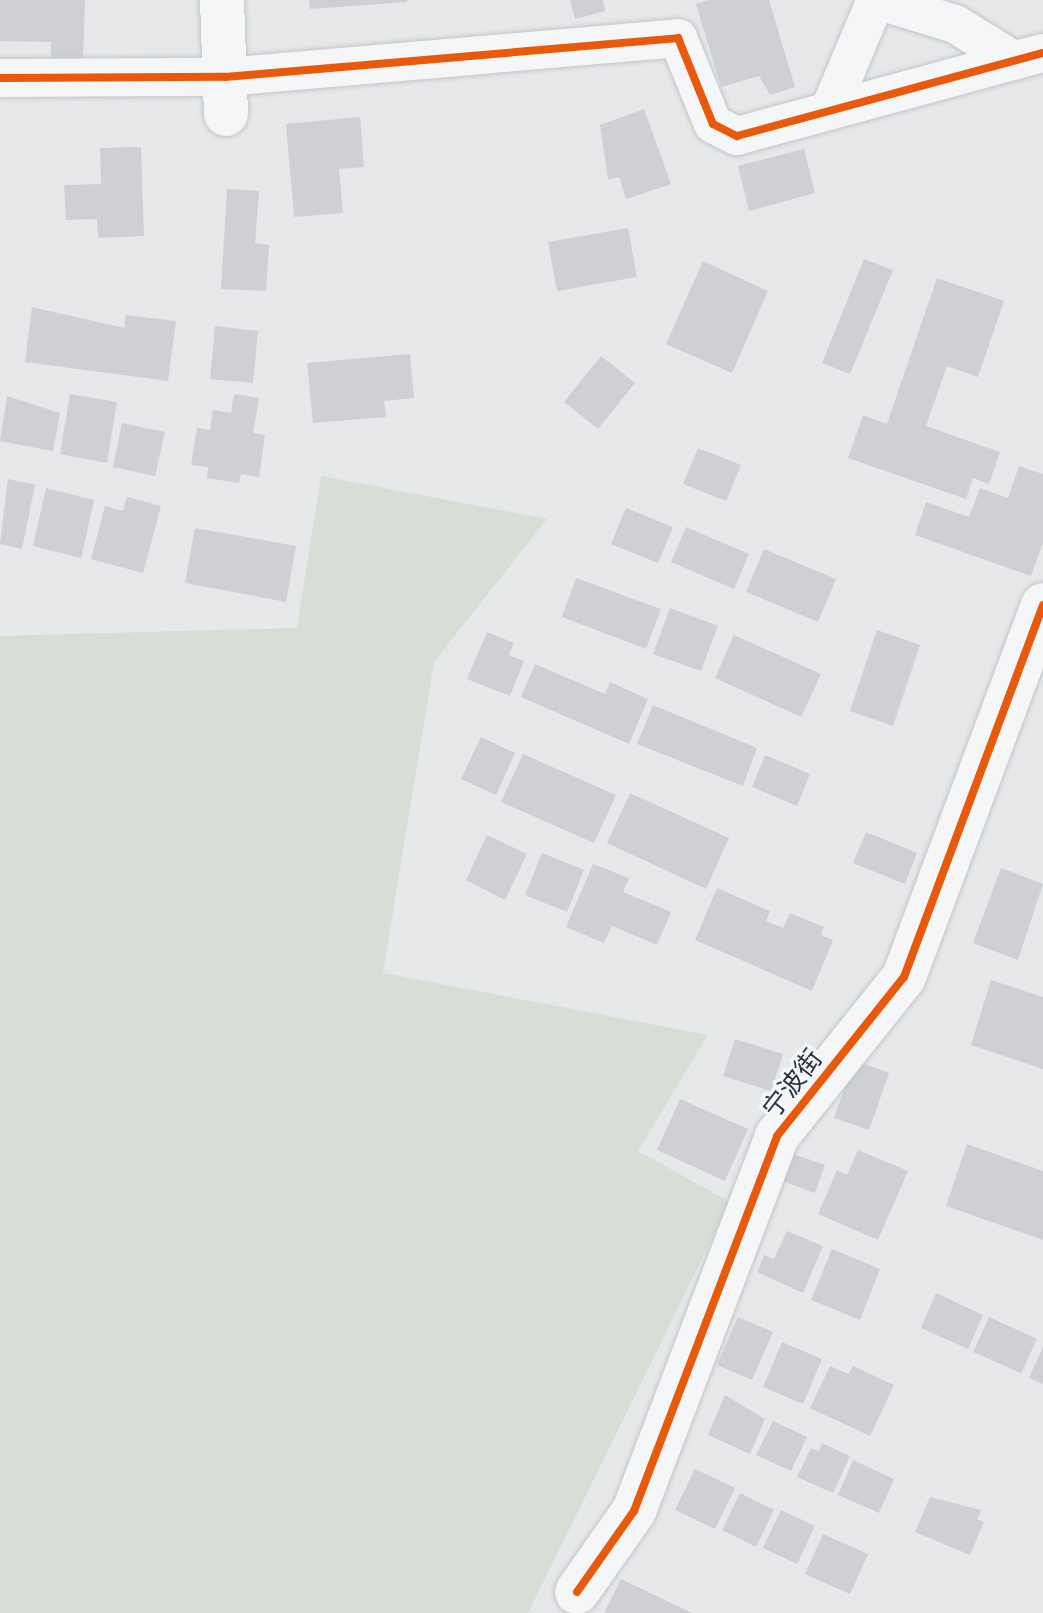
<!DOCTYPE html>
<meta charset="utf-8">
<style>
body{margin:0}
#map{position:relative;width:1043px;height:1613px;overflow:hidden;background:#e6e8ea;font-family:Roboto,"Noto Sans SC",sans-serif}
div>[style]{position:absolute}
.green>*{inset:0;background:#d6ded6}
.building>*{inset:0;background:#ced0d3}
.roads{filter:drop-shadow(0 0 2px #c4c6c8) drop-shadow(0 0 2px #c4c6c8)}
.minor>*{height:38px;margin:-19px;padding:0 19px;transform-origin:19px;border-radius:19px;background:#f5f6f7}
.tertiary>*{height:44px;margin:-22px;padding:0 22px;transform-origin:22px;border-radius:22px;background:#f5f6f7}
.cycleway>*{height:8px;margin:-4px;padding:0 4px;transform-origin:4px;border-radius:4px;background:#e8590c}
span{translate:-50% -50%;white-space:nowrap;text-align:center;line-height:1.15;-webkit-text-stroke:7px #f4f6f9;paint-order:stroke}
.street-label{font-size:26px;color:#2b3445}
</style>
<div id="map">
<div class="green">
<div style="clip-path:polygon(321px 476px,547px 519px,434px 662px,383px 973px,708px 1035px,638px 1151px,730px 1202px,528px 1613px,0 1613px,0 636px,297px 628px)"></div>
</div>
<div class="building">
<div style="clip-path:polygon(0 0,85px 0,83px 63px,51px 62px,51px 42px,0 41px)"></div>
<div style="clip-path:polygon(309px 0,407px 0,407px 2px,310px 9px)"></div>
<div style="clip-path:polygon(570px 0,603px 0,605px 11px,575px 19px)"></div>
<div style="clip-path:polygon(709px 0,769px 0,795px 87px,770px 95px,759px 76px,721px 87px,696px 4px)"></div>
<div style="clip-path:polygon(644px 109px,671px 184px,626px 199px,619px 177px,608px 180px,600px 125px)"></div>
<div style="clip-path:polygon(360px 117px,364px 167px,339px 169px,343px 213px,294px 217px,286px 124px)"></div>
<div style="clip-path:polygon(141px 147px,144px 236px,98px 238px,97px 219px,66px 220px,64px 185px,101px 184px,100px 148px)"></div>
<div style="clip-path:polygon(804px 149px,815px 193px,749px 211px,738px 166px)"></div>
<div style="clip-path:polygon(227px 189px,259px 191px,255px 243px,269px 245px,266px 291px,221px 289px)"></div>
<div style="clip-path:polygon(628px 228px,637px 277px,557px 291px,548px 242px)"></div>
<div style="clip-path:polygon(864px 259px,893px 270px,850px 374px,822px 363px)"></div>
<div style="clip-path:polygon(703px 261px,768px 291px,732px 373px,666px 344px)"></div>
<div style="clip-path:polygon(937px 278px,1004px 301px,978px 377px,947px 366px,926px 426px,1000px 452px,989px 484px,973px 478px,966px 499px,848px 458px,863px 415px,887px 424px)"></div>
<div style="clip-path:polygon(32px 307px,124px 328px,126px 315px,176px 321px,168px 381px,25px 362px)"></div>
<div style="clip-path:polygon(215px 326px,258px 331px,253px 383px,210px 379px)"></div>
<div style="clip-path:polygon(410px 354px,414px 398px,384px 401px,386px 417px,313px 423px,307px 363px)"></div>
<div style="clip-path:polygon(601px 356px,635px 383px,598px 429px,564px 402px)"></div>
<div style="clip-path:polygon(70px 394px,117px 402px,107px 463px,60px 454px)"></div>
<div style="clip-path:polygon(234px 394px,259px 398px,253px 433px,265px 435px,259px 477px,241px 474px,239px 483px,207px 478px,208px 467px,191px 465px,197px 428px,210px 430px,213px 410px,231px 413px)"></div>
<div style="clip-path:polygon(7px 396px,60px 413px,53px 451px,0 441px)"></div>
<div style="clip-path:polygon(122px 423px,165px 432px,155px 476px,113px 467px)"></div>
<div style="clip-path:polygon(698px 448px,741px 465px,726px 501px,683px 484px)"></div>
<div style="clip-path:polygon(1019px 466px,1043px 474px,1043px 543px,1031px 576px,915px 535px,926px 502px,969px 517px,980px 488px,1008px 498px)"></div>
<div style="clip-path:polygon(8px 479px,35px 485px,22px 549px,0 544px)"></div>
<div style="clip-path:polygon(46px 488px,94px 500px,81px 558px,33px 546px)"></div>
<div style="clip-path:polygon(127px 497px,161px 506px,143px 573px,91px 559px,105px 506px,123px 511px)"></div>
<div style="clip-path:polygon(626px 508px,673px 527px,658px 563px,611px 544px)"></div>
<div style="clip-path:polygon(686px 527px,749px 554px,734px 589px,671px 562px)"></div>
<div style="clip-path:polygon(195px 528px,296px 546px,286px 602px,185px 583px)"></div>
<div style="clip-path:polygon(764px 549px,836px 579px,818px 622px,746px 592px)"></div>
<div style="clip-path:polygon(576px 578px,661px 609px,646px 649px,562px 617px)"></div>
<div style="clip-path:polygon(670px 608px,718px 626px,701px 671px,653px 654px)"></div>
<div style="clip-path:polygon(877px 630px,920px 645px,893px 726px,850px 711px)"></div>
<div style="clip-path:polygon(487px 632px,514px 643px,509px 655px,524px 661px,510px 696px,467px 679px)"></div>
<div style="clip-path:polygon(734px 635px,821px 674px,801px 717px,715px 678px)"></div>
<div style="clip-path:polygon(535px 664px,605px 694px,610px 682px,648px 699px,629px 744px,521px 697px)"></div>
<div style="clip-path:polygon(653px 705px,757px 748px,743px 786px,637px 744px)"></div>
<div style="clip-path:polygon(481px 737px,515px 753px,496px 795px,461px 779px)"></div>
<div style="clip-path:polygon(523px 754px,616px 795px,594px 843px,501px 802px)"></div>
<div style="clip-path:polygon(765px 755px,810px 774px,797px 806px,752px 787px)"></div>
<div style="clip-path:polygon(630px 793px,729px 838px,706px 889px,607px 843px)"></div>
<div style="clip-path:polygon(866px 832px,917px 853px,905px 884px,853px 863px)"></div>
<div style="clip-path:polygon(487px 835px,527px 854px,505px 900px,466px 880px)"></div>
<div style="clip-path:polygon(542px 853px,584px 870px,567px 912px,525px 895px)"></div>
<div style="clip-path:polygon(593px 864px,629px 878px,623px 892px,671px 912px,657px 945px,612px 926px,604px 943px,566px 927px)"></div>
<div style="clip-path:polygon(1001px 868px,1043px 884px,1018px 960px,973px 943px)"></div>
<div style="clip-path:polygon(717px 888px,770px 911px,766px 921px,783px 928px,790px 913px,824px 927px,821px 935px,833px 940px,812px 991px,695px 940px)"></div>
<div style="clip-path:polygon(991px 980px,1043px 997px,1043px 1069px,971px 1045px)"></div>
<div style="clip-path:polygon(735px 1039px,783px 1054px,771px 1091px,723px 1076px)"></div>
<div style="clip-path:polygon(854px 1060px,889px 1073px,869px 1130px,834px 1118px)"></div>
<div style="clip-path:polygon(680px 1099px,748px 1129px,725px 1181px,657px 1150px)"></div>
<div style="clip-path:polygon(967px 1144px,1043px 1171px,1043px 1240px,946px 1206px)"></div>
<div style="clip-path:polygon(782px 1150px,825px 1165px,815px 1193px,772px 1177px)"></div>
<div style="clip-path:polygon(858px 1150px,908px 1171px,878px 1240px,818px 1214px,837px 1170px,847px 1175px)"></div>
<div style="clip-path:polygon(787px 1231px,823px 1246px,803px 1293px,757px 1272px,764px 1255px,774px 1259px)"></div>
<div style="clip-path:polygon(832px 1249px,880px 1269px,860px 1320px,811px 1300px)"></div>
<div style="clip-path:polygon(936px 1293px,983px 1315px,968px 1349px,921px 1328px)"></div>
<div style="clip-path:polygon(738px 1317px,773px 1332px,752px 1380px,717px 1365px)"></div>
<div style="clip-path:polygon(989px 1317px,1037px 1339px,1021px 1373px,973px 1352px)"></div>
<div style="clip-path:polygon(782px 1342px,822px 1359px,803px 1404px,763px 1387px)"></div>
<div style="clip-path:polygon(1043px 1347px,1043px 1384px,1029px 1378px)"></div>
<div style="clip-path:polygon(830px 1366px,848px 1374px,853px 1366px,894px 1385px,870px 1436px,810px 1408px)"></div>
<div style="clip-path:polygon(725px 1395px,765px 1419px,750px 1454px,708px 1435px)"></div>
<div style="clip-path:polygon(773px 1421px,807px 1437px,791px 1471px,756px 1455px)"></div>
<div style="clip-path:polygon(822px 1443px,850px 1456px,833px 1493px,797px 1477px,811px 1448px,819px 1451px)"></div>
<div style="clip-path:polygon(853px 1460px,894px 1479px,879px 1513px,838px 1495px)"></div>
<div style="clip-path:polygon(695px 1469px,735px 1488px,715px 1529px,675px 1510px)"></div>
<div style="clip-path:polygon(740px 1493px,774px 1510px,756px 1547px,722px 1530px)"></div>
<div style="clip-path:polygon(930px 1497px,981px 1510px,977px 1519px,984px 1522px,970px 1555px,915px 1532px)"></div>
<div style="clip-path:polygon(781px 1510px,815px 1526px,797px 1564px,763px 1548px)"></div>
<div style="clip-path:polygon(823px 1534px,868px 1554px,850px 1594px,805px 1574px)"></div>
<div style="clip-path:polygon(621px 1579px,692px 1613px,604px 1613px)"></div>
</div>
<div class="roads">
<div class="minor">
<div style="left:877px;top:0;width:82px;rotate:17.1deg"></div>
<div style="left:955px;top:24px;width:70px;rotate:31.7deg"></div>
<div style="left:0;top:78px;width:225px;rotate:-0.3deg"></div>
<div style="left:225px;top:77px;width:455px;rotate:-4.9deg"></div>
<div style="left:678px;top:38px;width:93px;rotate:67.9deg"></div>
<div style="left:713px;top:124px;width:27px;rotate:27deg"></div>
<div style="left:737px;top:136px;width:317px;rotate:-15.2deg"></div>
<div style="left:829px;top:111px;width:121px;rotate:-67.1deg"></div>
</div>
<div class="tertiary">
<div style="left:222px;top:0;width:114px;rotate:88deg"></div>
<div style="left:577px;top:1592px;width:99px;rotate:-54.9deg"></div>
<div style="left:634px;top:1511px;width:401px;rotate:-69.1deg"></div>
<div style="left:777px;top:1136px;width:203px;rotate:-51.4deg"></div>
<div style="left:904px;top:977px;width:397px;rotate:-69.5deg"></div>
</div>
</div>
<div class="cycleway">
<div style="left:0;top:78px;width:225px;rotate:-0.3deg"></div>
<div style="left:225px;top:77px;width:455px;rotate:-4.9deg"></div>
<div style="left:678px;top:38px;width:93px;rotate:67.9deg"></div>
<div style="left:713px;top:124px;width:27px;rotate:27deg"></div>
<div style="left:737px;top:136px;width:317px;rotate:-15.2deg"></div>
<div style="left:577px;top:1592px;width:99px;rotate:-54.9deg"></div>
<div style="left:634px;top:1511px;width:401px;rotate:-69.1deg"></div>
<div style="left:777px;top:1136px;width:203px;rotate:-51.4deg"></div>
<div style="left:904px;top:977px;width:397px;rotate:-69.5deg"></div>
</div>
<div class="street-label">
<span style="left:793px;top:1084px;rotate:-52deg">宁波街</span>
</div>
</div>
